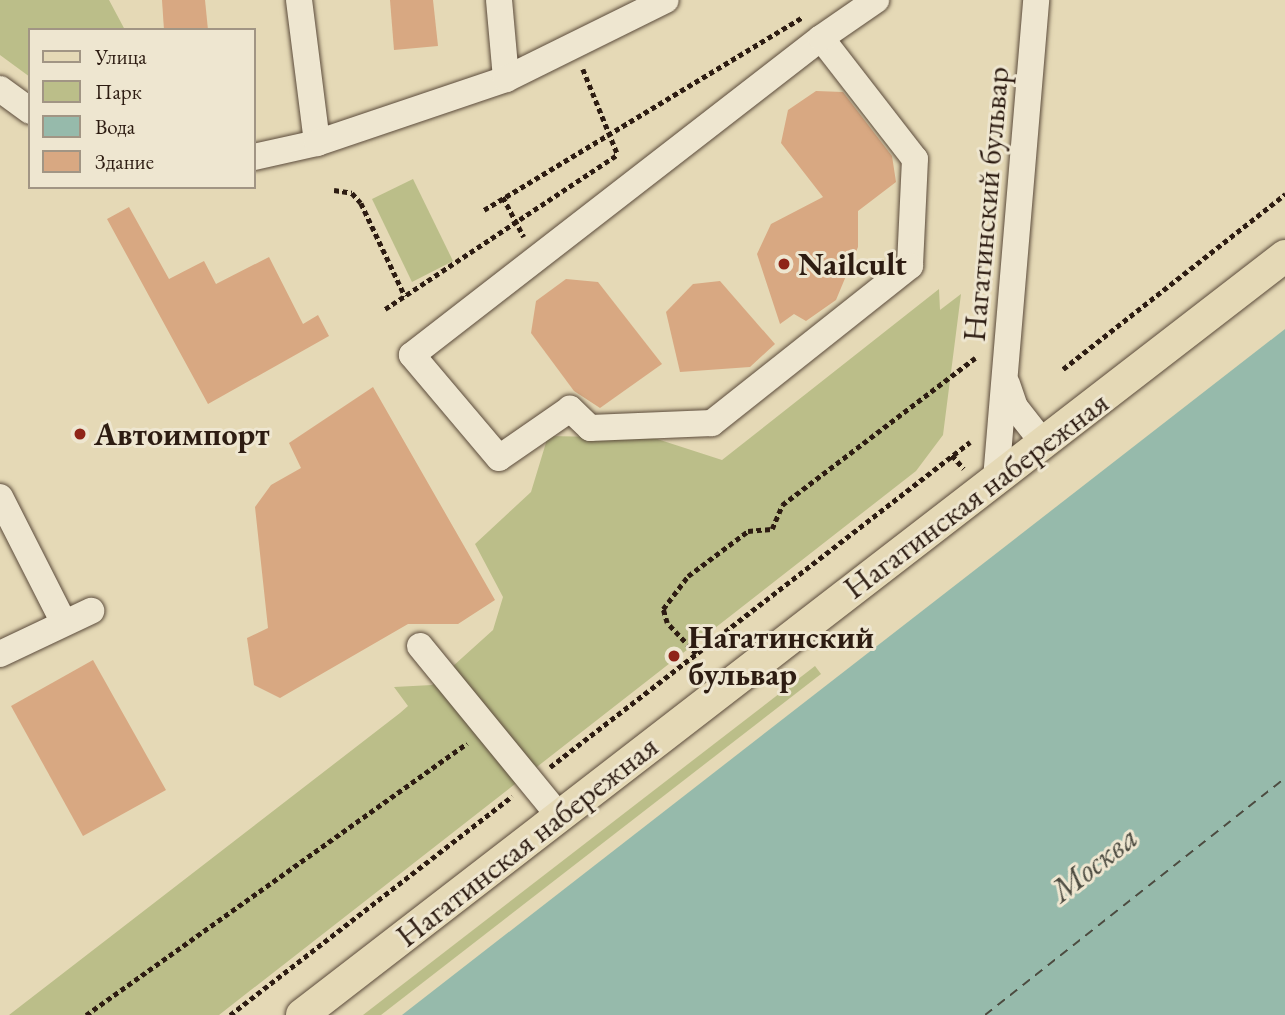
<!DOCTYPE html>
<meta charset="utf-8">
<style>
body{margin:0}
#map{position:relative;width:1285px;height:1015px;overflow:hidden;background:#e5d9b6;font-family:"EB Garamond",serif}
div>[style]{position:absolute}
.green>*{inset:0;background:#bbbe89}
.water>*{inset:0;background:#96baab}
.ferry>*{height:2px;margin-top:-1px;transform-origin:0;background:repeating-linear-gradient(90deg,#4c4b40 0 9px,transparent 0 16px)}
.building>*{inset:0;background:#d8a882}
.path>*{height:4.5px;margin-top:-2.25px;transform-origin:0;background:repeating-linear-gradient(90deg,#2d1c12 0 5px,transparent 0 8.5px)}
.roads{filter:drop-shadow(0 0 2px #5b4b3b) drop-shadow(0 0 2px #5b4b3b)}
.minor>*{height:26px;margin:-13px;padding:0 13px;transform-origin:13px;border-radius:13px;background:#eee6d0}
.major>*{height:32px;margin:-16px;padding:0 16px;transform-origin:16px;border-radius:16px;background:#e5d9b6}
.dots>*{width:19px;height:19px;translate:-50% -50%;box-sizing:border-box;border:4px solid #eee6d0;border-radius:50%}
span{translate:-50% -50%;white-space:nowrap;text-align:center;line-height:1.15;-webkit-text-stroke:6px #eee6d0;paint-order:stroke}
.street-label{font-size:32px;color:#2d1c12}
.poi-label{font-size:32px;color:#2d1c12;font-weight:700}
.left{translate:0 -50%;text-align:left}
.water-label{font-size:33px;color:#4c4b40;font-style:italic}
.legend{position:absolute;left:28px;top:28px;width:228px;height:161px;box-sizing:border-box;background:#eee6d0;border:2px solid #a19584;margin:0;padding:9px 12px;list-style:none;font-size:21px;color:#2d1c12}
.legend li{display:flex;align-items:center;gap:14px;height:35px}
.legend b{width:35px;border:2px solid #a19584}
</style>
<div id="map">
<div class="green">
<div style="clip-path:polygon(0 0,109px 0,125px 30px,30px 30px,30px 77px,0 55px)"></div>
<div style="clip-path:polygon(413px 179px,453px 261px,412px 282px,372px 199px)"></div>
<div style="clip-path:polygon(939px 289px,940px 310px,961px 294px,943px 435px,916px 471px,219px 1015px,9px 1015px,400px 713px,408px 706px,394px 687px,432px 685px,493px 630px,503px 597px,475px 544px,531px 492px,548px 436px,654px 438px,722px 460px)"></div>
<div style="clip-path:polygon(815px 666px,821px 674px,381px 1015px,363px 1015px)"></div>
</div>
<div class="water">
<div style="clip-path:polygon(1285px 329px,1285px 1015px,402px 1015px)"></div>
</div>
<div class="ferry">
<div style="left:985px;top:1015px;width:382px;rotate:-38.3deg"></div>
</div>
<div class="building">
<div style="clip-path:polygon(162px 0,205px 0,208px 30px,164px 30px)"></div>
<div style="clip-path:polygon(390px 0,433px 0,438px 46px,394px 50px)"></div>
<div style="clip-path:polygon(816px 91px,843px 92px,892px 156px,896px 182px,858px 211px,858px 247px,836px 300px,806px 321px,794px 314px,780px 324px,757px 254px,771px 224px,823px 197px,781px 143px,788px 110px)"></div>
<div style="clip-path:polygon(129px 207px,169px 279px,204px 261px,216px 284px,269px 257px,303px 324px,318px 315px,329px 336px,208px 404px,107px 219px)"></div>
<div style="clip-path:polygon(566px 279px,598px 282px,662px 364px,600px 408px,574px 391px,531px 333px,536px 301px)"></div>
<div style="clip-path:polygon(720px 281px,775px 344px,750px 367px,680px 372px,666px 312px,693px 284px)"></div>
<div style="clip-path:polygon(373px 387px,495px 600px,458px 624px,408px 624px,280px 698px,254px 685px,247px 638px,268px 628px,255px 507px,271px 485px,301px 468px,289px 443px)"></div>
<div style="clip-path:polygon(93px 660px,166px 790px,83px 836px,11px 706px)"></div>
</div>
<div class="path">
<div style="left:583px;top:69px;width:93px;rotate:67.9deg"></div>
<div style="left:334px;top:190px;width:18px;rotate:9deg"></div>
<div style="left:352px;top:193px;width:13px;rotate:48deg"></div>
<div style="left:361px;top:203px;width:103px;rotate:64.7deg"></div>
<div style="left:503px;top:197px;width:45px;rotate:62.3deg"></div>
<div style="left:484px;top:210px;width:371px;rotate:-31.2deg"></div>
<div style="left:385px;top:309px;width:280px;rotate:-33.6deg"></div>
<div style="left:1063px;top:369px;width:283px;rotate:-38.2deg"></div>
<div style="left:952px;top:455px;width:18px;rotate:49deg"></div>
<div style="left:696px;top:654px;width:42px;rotate:-133.1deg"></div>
<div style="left:667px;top:623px;width:15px;rotate:-106deg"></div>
<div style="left:663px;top:609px;width:41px;rotate:-52.9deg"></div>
<div style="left:688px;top:576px;width:75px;rotate:-36.9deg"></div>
<div style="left:748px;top:531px;width:24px;rotate:-5deg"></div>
<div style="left:772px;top:529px;width:26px;rotate:-67deg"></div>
<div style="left:782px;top:505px;width:243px;rotate:-37.3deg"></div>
<div style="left:550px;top:767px;width:531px;rotate:-37.73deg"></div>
<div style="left:86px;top:1015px;width:468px;rotate:-35.5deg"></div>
<div style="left:230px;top:1015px;width:357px;rotate:-37.8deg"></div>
</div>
<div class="roads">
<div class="minor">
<div style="left:299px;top:0;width:144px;rotate:82.8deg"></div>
<div style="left:499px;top:0;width:79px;rotate:84.9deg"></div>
<div style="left:821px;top:38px;width:153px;rotate:52.2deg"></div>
<div style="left:915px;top:159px;width:107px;rotate:92.7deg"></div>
<div style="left:910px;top:266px;width:253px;rotate:141.6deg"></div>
<div style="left:712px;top:423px;width:122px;rotate:177.7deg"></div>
<div style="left:590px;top:428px;width:28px;rotate:-136deg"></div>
<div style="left:570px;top:409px;width:86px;rotate:145.4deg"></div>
<div style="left:499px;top:458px;width:135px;rotate:-130.2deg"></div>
<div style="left:412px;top:355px;width:517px;rotate:-37.78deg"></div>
<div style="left:821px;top:38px;width:67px;rotate:-34.6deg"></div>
<div style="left:0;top:89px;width:37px;rotate:36deg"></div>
<div style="left:254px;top:157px;width:65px;rotate:-12.5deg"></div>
<div style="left:317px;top:143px;width:200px;rotate:-18.7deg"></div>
<div style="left:506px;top:79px;width:178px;rotate:-26.3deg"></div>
<div style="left:1007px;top:384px;width:24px;rotate:71deg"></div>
<div style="left:1015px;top:407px;width:47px;rotate:51.9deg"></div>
<div style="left:996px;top:479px;width:481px;rotate:-85.2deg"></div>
<div style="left:0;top:497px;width:139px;rotate:63.1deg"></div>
<div style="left:420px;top:646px;width:220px;rotate:50.7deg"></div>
<div style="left:0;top:654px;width:101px;rotate:-25.3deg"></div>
</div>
<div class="major">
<div style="left:302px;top:1015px;width:1242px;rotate:-37.67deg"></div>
</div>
</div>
<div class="dots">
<div style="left:784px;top:264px;background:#8f2418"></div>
<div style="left:80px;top:434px;background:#8f2418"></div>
<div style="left:674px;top:656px;background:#8f2418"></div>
</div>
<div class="street-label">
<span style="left:986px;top:204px;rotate:-85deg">Нагатинский бульвар</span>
<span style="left:976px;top:495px;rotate:-37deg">Нагатинская набережная</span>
<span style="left:527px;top:841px;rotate:-38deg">Нагатинская набережная</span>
</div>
<div class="poi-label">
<span class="left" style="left:798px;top:264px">Nailcult</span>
<span class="left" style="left:94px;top:434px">Автоимпорт</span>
<span class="left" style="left:688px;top:656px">Нагатинский<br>бульвар</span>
</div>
<div class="water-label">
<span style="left:1094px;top:864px;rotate:-38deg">Москва</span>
</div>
<ul class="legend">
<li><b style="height:9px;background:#e5d9b6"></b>Улица</li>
<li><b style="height:19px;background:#bbbe89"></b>Парк</li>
<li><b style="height:19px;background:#96baab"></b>Вода</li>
<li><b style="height:19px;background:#d8a882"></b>Здание</li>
</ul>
</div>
